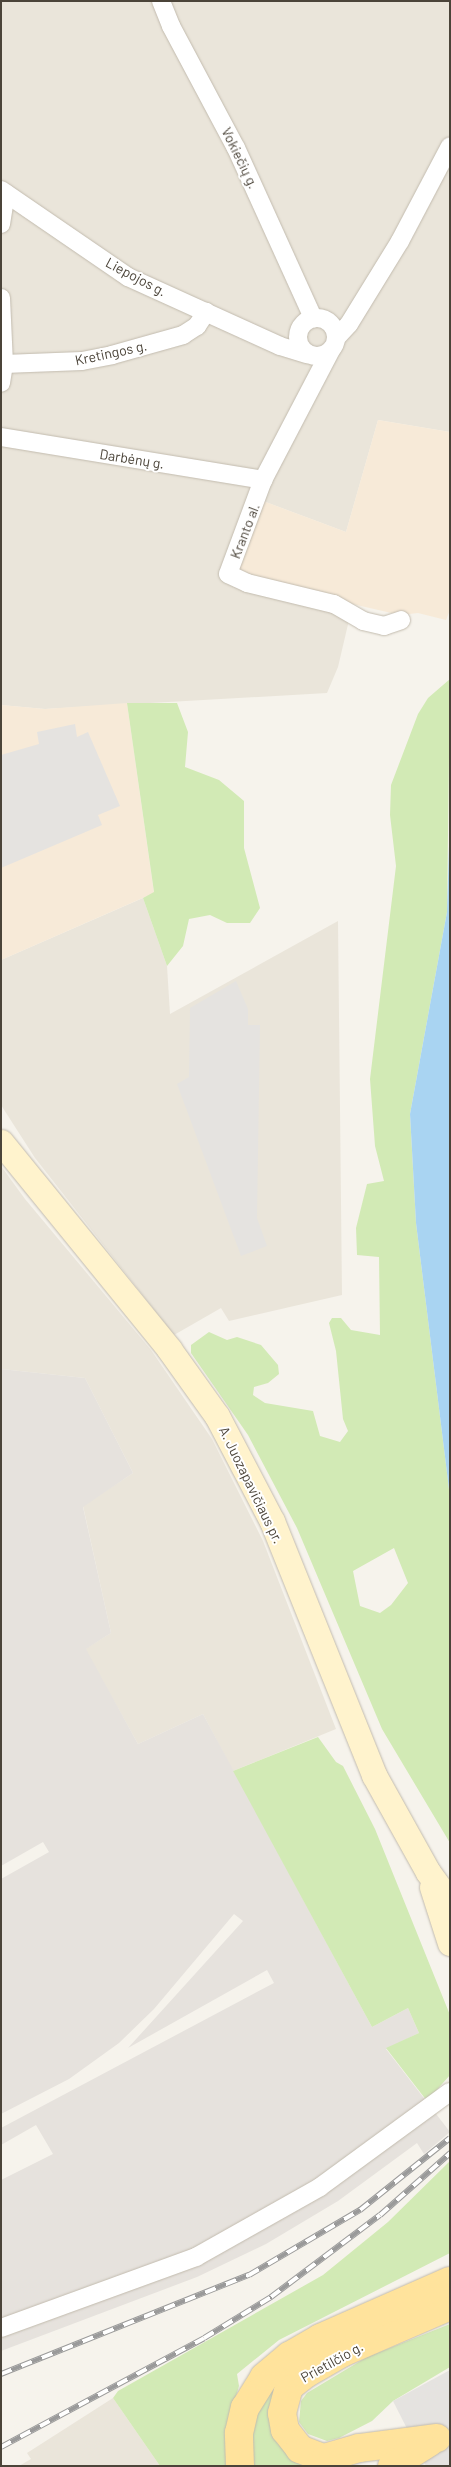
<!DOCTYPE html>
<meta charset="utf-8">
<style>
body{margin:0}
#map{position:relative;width:451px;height:2467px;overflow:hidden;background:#f6f3ec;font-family:Barlow,sans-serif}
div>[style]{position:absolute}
.residential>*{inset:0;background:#eae5da}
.commercial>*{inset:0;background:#f7ead8}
.industrial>*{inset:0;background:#e6e2dd}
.green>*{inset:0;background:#d2eab5}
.parking>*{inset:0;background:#e5e3e0}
.water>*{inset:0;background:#a9d4f2}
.roads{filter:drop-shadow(0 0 1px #c2bbae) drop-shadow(0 0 1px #c2bbae)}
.street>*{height:18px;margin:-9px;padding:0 9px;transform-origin:9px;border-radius:9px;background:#fff}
.street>.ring{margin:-9px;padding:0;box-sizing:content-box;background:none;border:18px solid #fff;border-radius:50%}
.secondary>*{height:25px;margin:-12.5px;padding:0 12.5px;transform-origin:12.5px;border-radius:12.5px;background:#fff3cd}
.primary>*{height:28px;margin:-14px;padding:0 14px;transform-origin:14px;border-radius:14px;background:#ffe39c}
.rail>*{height:5.5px;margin-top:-2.75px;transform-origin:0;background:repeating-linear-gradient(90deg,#fff 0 11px,#9a9a9a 0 22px);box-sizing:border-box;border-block:1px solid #9a9a9a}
span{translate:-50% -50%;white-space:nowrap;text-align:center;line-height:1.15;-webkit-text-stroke:4px #fff;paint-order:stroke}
.street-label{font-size:14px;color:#4b4439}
.frame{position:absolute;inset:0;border:2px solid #4b4439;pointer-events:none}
</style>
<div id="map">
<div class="residential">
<div style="clip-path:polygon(1px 1px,450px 1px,450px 432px,378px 420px,346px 532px,263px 501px,249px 580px,353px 603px,338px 667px,327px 693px,45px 709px,1px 705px)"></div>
<div style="clip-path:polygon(143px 898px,167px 966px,170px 1014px,338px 921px,342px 1295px,229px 1321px,221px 1308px,174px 1335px,35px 1158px,1px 1105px,1px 960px)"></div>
<div style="clip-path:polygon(1px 1166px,25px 1199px,151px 1350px,212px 1439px,263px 1541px,336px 1729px,233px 1771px,203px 1714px,138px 1744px,85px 1649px,111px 1633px,83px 1506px,133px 1473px,85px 1378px,1px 1369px)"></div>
<div style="clip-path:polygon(113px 2398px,160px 2466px,19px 2466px,31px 2459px,27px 2453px)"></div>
</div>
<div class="commercial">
<div style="clip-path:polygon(378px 420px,450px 432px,450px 610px,446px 620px,418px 613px,400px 615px,249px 580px,237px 571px,263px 501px,346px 532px)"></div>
<div style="clip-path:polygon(127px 703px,154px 893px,1px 960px,1px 705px,45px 709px)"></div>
</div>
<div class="industrial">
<div style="clip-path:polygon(1px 1369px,85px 1378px,133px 1473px,83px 1507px,111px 1633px,86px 1649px,138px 1744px,203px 1714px,372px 2027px,408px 2008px,419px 2033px,386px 2049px,450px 2132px,424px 2154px,417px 2143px,338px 2201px,266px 2244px,197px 2277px,1px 2351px,1px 2180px,53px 2154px,36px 2125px,1px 2145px,1px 2128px,274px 1983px,267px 1970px,128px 2048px,243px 1921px,234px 1914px,154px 2009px,119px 2043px,69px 2079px,1px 2114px,1px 1879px,49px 1852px,43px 1842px,1px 1866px)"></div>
</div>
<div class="green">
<div style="clip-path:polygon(evenodd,450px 679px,447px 912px,410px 1114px,416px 1223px,450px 1497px,450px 1843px,382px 1729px,297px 1528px,248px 1435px,191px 1353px,191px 1345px,209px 1332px,227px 1340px,237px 1337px,261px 1345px,278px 1365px,279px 1374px,268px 1383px,254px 1387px,253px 1395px,265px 1403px,313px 1411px,320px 1436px,340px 1442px,348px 1431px,343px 1419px,336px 1351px,329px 1323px,332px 1318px,341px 1318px,351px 1330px,380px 1335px,379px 1257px,357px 1255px,356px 1228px,367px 1184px,384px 1181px,375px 1146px,370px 1079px,396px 866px,390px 815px,391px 785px,418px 714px,428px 698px,450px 679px,394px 1548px,408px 1583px,391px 1605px,380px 1613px,360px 1606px,353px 1571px,394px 1548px)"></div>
<div style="clip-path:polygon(127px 703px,177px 703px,188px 732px,185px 767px,219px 780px,244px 801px,244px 848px,260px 908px,250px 923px,227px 923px,210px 915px,189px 919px,183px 946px,167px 966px,143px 898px,154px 892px)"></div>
<div style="clip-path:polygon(318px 1737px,336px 1762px,343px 1766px,375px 1829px,450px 2015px,450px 2075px,427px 2101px,386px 2048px,419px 2033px,408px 2008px,372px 2027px,233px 1771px)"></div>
<div style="clip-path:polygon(450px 2161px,450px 2253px,279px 2340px,237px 2374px,239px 2386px,232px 2410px,230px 2466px,160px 2466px,113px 2398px,118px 2391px,323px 2275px,388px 2222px)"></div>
<div style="clip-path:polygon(450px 2324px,450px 2367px,393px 2401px,372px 2421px,339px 2438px,327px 2441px,308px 2434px,299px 2422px,301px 2401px,307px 2393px,367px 2357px)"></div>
<div style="clip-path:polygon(284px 2377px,308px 2466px,250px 2466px,252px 2422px,268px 2386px)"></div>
</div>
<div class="parking">
<div style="clip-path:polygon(75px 724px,77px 737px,88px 732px,120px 806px,98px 815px,102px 825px,1px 868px,1px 755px,39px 744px,37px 732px)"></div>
<div style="clip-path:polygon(236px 981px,248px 1009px,248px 1025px,260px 1025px,257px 1218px,267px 1246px,241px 1256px,177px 1084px,189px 1077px,190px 1008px)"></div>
<div style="clip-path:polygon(450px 2370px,450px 2466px,426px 2466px,393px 2401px)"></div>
</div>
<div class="water">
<div style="clip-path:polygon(450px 812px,450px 1497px,416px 1223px,410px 1114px,447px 912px)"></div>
</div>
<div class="roads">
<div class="street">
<div style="left:161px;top:1px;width:27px;rotate:68deg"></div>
<div style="left:171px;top:26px;width:138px;rotate:62deg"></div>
<div style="left:236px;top:148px;width:187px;rotate:65.6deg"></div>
<div style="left:1px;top:190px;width:154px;rotate:34.4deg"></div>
<div style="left:128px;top:277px;width:167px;rotate:24.4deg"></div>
<div style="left:280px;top:346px;width:28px;rotate:17deg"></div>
<div style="left:1px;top:224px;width:31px;rotate:-81deg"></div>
<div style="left:1px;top:298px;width:66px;rotate:87.4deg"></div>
<div style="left:4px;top:364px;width:19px;rotate:99deg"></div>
<div class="ring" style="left:298px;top:318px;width:20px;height:20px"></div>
<div style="left:336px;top:338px;width:19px;rotate:-47deg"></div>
<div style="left:349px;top:324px;width:97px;rotate:-58.4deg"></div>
<div style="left:400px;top:241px;width:107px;rotate:-62.2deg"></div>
<div style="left:331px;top:350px;width:147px;rotate:117.6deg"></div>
<div style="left:263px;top:480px;width:100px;rotate:110.4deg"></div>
<div style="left:228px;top:574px;width:21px;rotate:25deg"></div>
<div style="left:247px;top:583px;width:89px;rotate:13.6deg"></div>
<div style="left:334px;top:604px;width:34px;rotate:30deg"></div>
<div style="left:363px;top:621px;width:22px;rotate:13deg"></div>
<div style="left:384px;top:626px;width:18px;rotate:-19deg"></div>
<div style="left:4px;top:364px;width:78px;rotate:-2.2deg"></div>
<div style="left:82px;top:361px;width:31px;rotate:-11deg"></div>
<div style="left:112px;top:355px;width:74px;rotate:-15.7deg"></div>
<div style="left:183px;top:335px;width:17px;rotate:-33deg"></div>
<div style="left:197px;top:326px;width:17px;rotate:-57deg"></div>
<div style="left:1px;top:437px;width:266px;rotate:9.3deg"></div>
<div style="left:1px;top:2328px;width:208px;rotate:-20deg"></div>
<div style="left:196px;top:2257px;width:142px;rotate:-29.4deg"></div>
<div style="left:320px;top:2187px;width:161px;rotate:-36.2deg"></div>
</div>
<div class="secondary">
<div style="left:1px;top:1142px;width:267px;rotate:50.9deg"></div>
<div style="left:169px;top:1349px;width:82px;rotate:54.4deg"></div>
<div style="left:217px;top:1416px;width:119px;rotate:62.4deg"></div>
<div style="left:272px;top:1521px;width:274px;rotate:68.1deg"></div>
<div style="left:374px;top:1775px;width:111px;rotate:60.9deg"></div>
<div style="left:428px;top:1872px;width:37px;rotate:54deg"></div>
<div style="left:432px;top:1887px;width:59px;rotate:72.2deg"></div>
</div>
<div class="primary">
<div style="left:437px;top:2438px;width:79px;rotate:172.7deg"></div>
<div style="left:359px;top:2448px;width:37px;rotate:164deg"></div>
<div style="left:323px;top:2458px;width:25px;rotate:-159deg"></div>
<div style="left:300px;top:2449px;width:24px;rotate:-128deg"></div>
<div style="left:285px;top:2430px;width:17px;rotate:-100deg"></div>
<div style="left:282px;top:2413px;width:27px;rotate:-75deg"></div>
<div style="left:289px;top:2387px;width:23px;rotate:-38deg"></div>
<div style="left:307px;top:2373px;width:40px;rotate:-29.7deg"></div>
<div style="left:342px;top:2353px;width:118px;rotate:-23.5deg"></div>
<div style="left:240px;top:2466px;width:33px;rotate:-92deg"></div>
<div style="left:239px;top:2433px;width:26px;rotate:-77deg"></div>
<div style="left:245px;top:2408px;width:36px;rotate:-58deg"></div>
<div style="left:264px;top:2377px;width:33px;rotate:-40deg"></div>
<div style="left:289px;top:2356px;width:36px;rotate:-30deg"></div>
<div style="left:320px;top:2338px;width:142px;rotate:-23.7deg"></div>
<div style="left:392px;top:2466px;width:45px;rotate:-32.3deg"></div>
</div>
</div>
<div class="rail">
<div style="left:1px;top:2374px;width:267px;rotate:-21.8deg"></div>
<div style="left:249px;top:2275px;width:129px;rotate:-30.4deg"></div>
<div style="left:360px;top:2210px;width:115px;rotate:-38.7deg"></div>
<div style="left:1px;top:2447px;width:230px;rotate:-28.2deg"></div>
<div style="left:204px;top:2338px;width:79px;rotate:-31.5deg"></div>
<div style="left:271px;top:2297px;width:136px;rotate:-37deg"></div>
<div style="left:380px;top:2215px;width:94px;rotate:-41.5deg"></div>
</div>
<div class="street-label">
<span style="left:240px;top:158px;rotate:64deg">Vokiečių g.</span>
<span style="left:136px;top:277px;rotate:28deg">Liepojos g.</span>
<span style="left:111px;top:353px;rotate:-12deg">Kretingos g.</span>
<span style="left:132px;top:459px;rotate:9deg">Darbėnų g.</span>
<span style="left:245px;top:531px;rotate:-69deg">Kranto al.</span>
<span style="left:251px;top:1485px;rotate:64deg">A. Juozapavičiaus pr.</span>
<span style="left:332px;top:2362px;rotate:-29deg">Prietilčio g.</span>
</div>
<div class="frame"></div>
</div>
